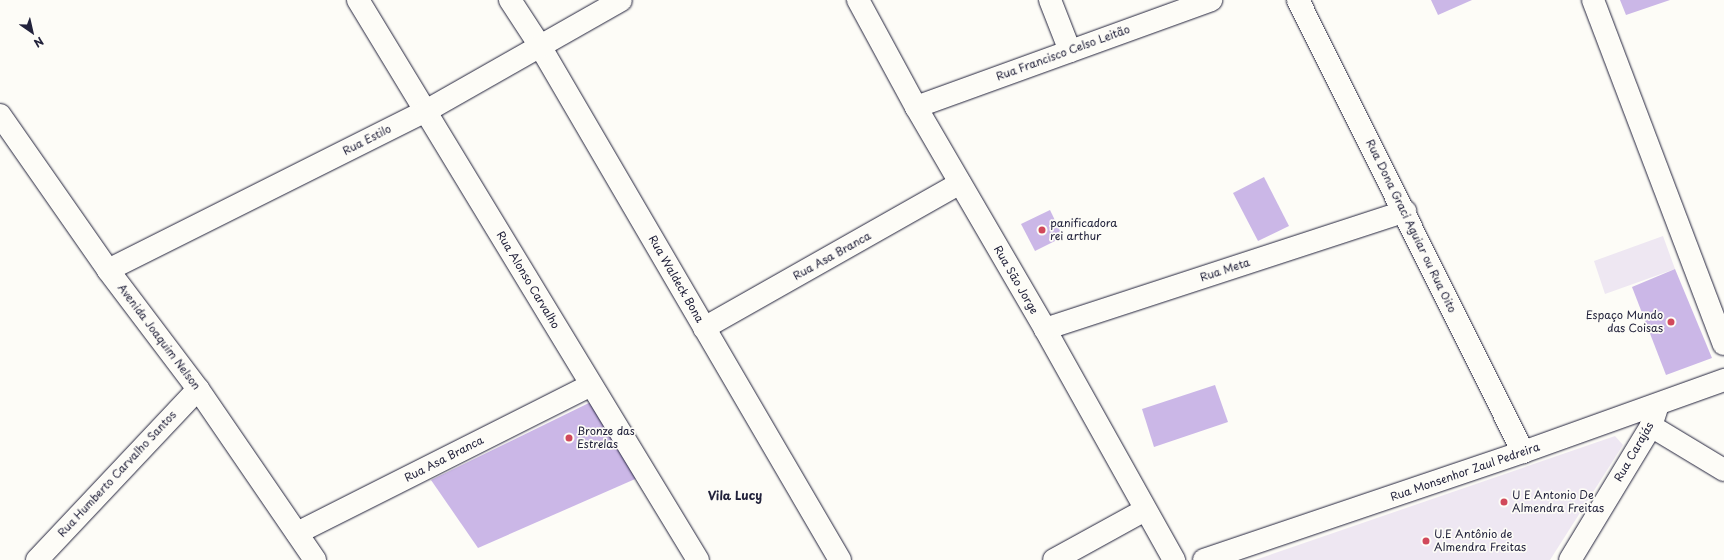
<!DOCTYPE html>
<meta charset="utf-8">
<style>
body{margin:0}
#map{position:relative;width:1724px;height:560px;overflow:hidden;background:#fdfcf7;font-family:"Playpen Sans",sans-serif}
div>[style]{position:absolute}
.built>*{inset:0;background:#eee7f2}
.building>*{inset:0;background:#cbb7e7}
.roads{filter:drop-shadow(0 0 1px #22223b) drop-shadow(0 0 1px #22223b)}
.street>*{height:22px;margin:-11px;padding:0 11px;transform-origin:11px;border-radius:11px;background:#fdfcf7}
.secondary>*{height:22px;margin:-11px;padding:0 11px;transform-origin:11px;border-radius:11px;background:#fdfcf7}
.dots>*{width:11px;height:11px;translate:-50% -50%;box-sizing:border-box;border:2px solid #fdfcf7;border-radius:50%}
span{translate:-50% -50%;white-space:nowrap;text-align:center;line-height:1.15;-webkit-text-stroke:3.5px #fdfcf7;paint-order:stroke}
.street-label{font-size:11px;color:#22223b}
.poi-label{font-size:11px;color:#22223b}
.left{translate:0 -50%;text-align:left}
.right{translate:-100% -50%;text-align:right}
.neighbourhood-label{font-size:12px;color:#22223b;font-weight:700}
.north{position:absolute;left:12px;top:12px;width:40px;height:40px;-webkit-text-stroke:3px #fdfcf7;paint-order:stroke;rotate:146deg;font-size:11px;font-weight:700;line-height:16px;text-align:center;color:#22223b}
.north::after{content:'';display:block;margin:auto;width:14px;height:18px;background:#22223b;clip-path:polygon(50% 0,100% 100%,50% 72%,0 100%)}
</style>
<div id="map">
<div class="built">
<div style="clip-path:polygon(1663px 236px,1675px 269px,1605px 294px,1594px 261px)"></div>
<div style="clip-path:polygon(1615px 436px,1623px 445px,1550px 560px,1255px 560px)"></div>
</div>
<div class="building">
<div style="clip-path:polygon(1431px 0,1472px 0,1438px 15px)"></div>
<div style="clip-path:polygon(1620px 0,1670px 0,1626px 15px)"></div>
<div style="clip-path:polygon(1264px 177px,1289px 226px,1258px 241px,1233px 193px)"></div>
<div style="clip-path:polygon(1050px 210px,1063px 237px,1035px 251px,1021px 224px)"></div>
<div style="clip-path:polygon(1675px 269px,1712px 358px,1666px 375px,1632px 287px)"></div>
<div style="clip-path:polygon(1215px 385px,1228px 422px,1154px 447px,1142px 409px)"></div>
<div style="clip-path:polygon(597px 399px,642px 476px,478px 548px,431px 480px)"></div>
</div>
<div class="roads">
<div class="street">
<div style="left:358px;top:0;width:655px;rotate:58.74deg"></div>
<div style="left:510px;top:0;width:55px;rotate:56.9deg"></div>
<div style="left:540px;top:46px;width:595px;rotate:59.73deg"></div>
<div style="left:858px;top:0;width:122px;rotate:61.5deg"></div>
<div style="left:916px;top:107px;width:257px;rotate:59.8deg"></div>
<div style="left:1045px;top:329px;width:265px;rotate:60.8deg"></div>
<div style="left:1050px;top:0;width:55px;rotate:68.6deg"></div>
<div style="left:1298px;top:0;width:505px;rotate:63.54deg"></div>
<div style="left:1593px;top:0;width:368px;rotate:69.2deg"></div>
<div style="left:916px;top:107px;width:314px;rotate:-19.9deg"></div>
<div style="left:108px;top:270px;width:356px;rotate:-26.6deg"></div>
<div style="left:426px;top:111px;width:224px;rotate:-29.6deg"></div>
<div style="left:704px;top:328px;width:294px;rotate:-29.5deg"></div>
<div style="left:1045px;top:329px;width:379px;rotate:-18.1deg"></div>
<div style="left:1651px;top:426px;width:85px;rotate:31.1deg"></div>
<div style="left:297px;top:533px;width:329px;rotate:-26.7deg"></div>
<div style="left:37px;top:560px;width:235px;rotate:-46.7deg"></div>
<div style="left:1054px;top:560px;width:104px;rotate:-28.8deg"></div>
<div style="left:1204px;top:560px;width:337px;rotate:-18.7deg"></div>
<div style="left:1523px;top:452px;width:214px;rotate:-19.7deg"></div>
<div style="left:1570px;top:560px;width:157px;rotate:-58.8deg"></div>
<div style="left:1651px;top:426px;width:22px;rotate:-72deg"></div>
</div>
<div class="secondary">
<div style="left:0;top:115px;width:189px;rotate:55.1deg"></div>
<div style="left:108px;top:270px;width:149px;rotate:52.9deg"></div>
<div style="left:198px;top:389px;width:207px;rotate:55.6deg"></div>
</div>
</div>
<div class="dots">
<div style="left:1042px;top:230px;background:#d1495b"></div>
<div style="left:1671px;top:322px;background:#d1495b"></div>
<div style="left:569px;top:438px;background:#d1495b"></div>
<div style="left:1504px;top:502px;background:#d1495b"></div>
<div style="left:1426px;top:541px;background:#d1495b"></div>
</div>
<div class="street-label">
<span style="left:1063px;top:53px;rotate:-20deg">Rua Francisco Celso Leitão</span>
<span style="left:367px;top:140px;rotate:-27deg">Rua Estilo</span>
<span style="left:1411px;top:226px;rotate:64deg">Rua Dona Graci Aguiar ou Rua Oito</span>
<span style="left:832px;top:256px;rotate:-29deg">Rua Asa Branca</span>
<span style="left:1225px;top:270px;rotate:-18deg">Rua Meta</span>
<span style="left:676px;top:279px;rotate:60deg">Rua Waldeck Bona</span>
<span style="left:528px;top:280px;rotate:59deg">Rua Alonso Carvalho</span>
<span style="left:1016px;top:280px;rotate:60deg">Rua São Jorge</span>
<span style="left:159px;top:337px;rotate:53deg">Avenida Joaquim Nelson</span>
<span style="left:1634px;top:452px;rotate:-60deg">Rua Carajás</span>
<span style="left:444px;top:459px;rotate:-27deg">Rua Asa Branca</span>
<span style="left:1465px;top:472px;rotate:-19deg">Rua Monsenhor Zaul Pedreira</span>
<span style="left:117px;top:474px;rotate:-47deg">Rua Humberto Carvalho Santos</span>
</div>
<div class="poi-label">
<span class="left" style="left:1050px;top:230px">panificadora<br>rei arthur</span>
<span class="right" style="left:1663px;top:322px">Espaço Mundo<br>das Coisas</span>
<span class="left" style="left:577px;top:438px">Bronze das<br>Estrelas</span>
<span class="left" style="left:1512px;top:502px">U E Antonio De<br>Almendra Freitas</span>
<span class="left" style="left:1434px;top:541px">U.E Antônio de<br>Almendra Freitas</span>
</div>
<div class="neighbourhood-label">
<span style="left:735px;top:496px">Vila Lucy</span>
</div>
<div class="north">N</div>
</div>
